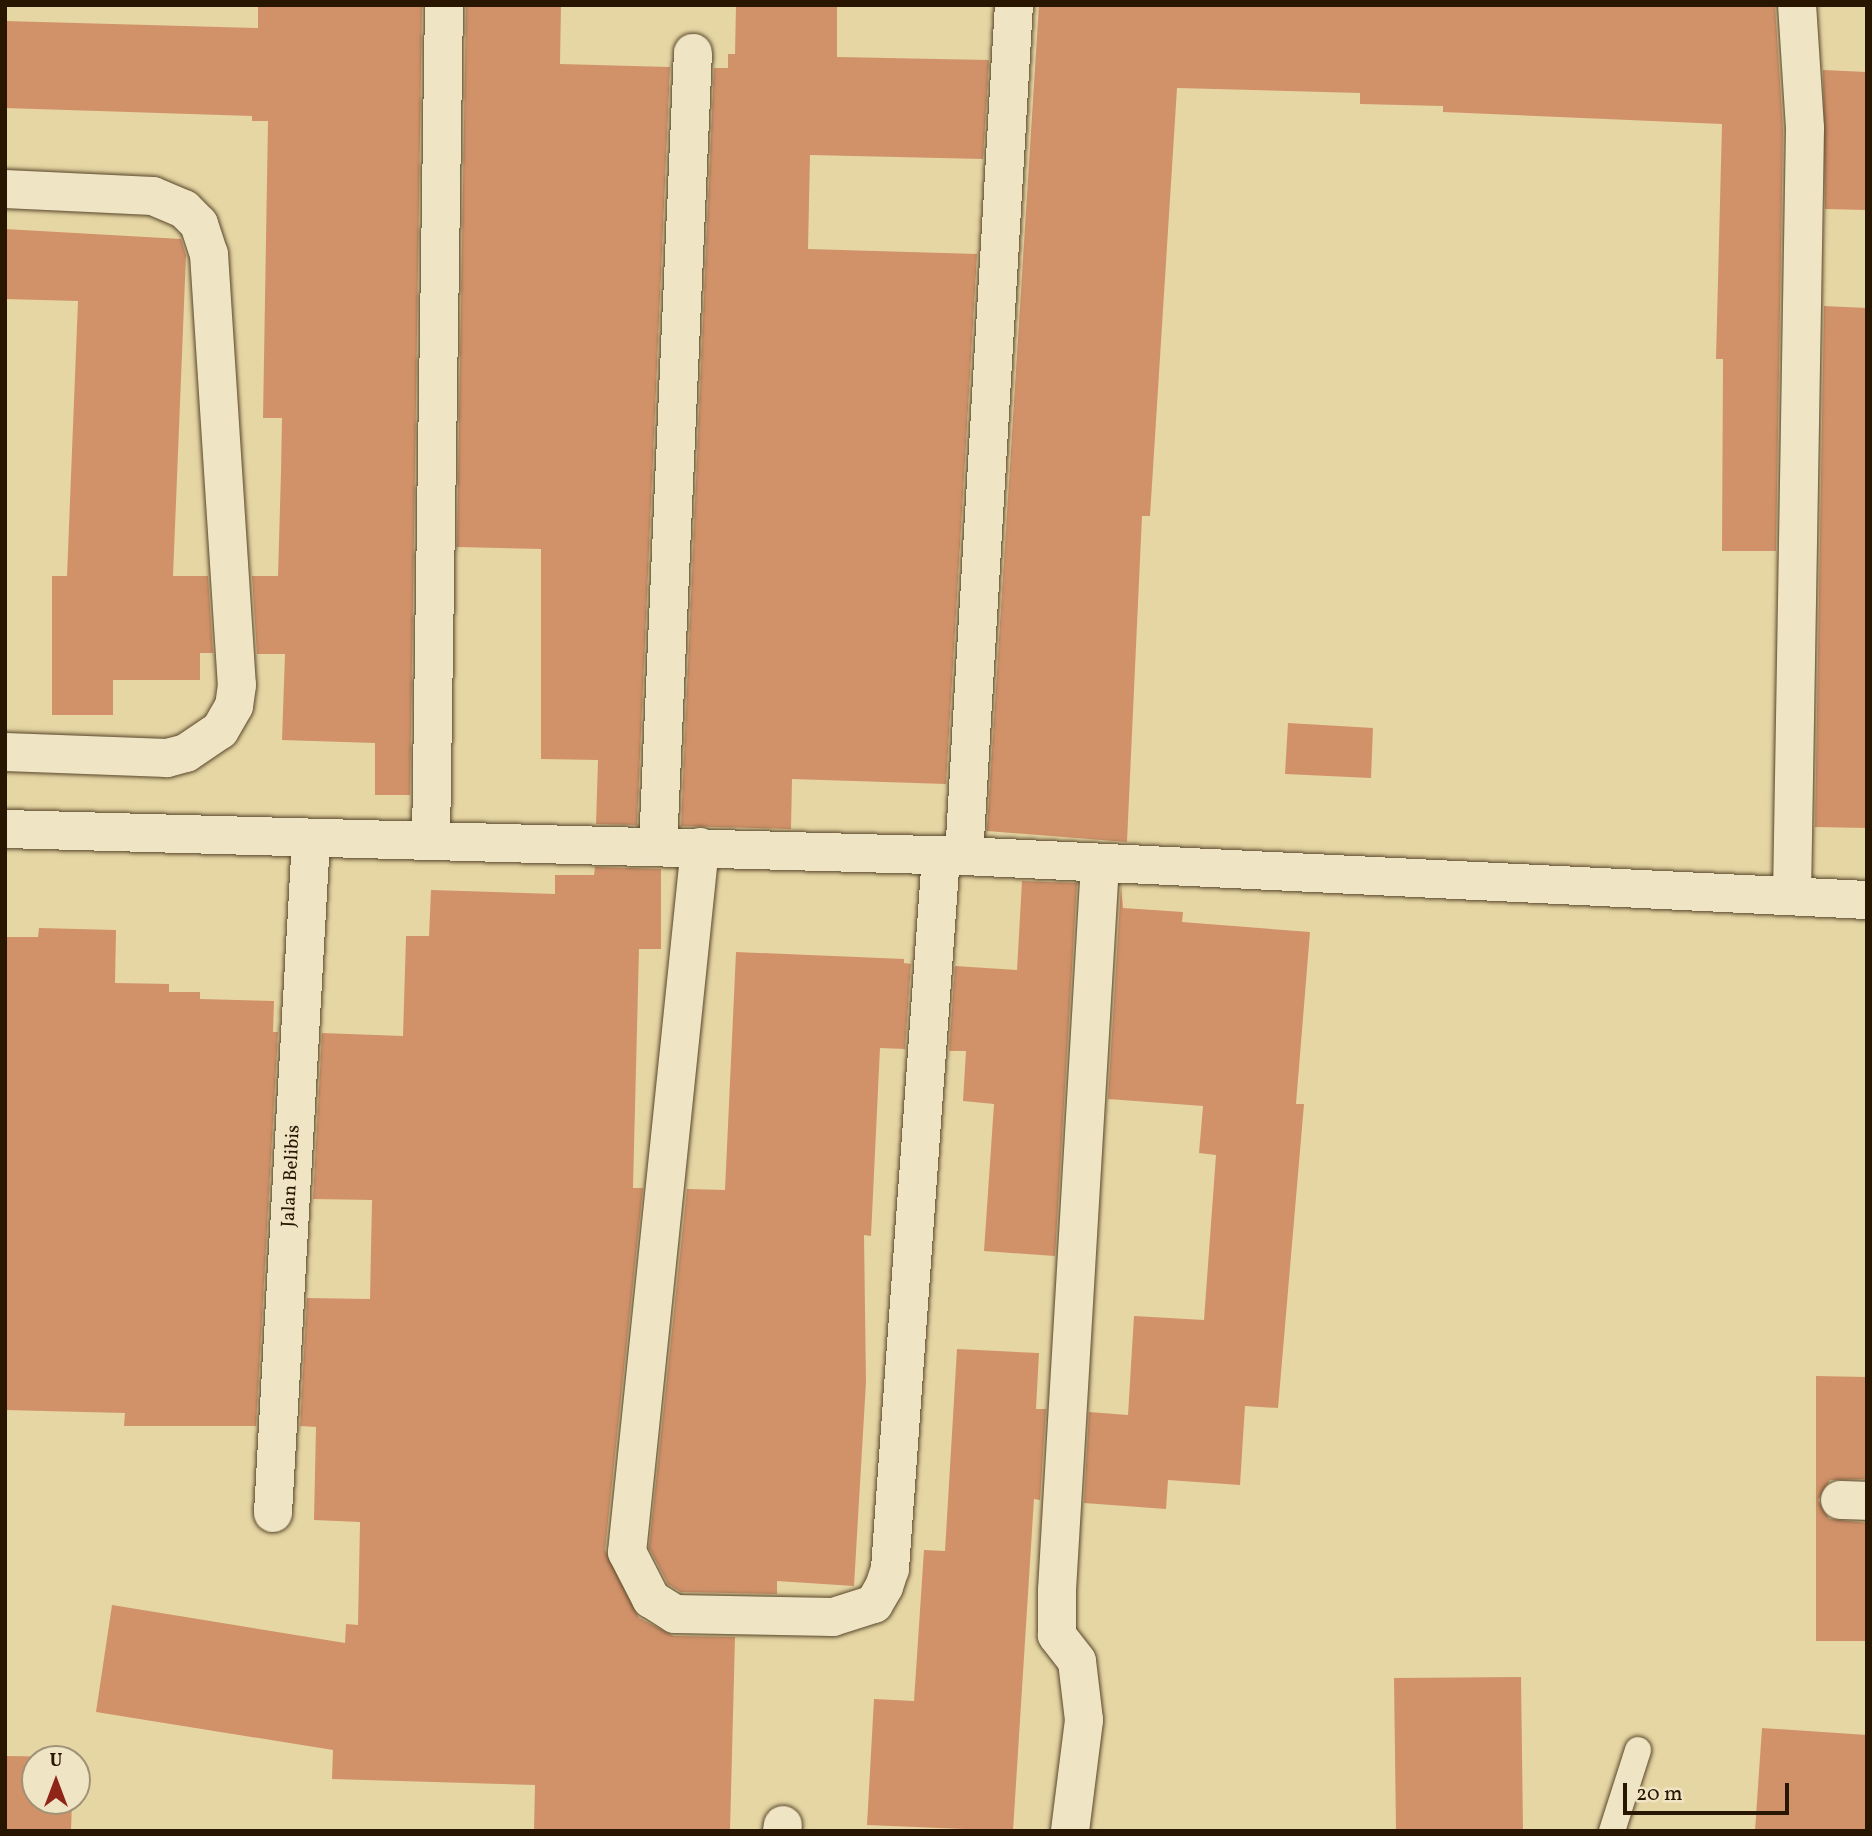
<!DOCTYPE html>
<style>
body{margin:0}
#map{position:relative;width:1872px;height:1836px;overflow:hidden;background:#e6d6a4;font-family:Vollkorn,serif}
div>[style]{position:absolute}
.building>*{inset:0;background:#d1926a}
.roads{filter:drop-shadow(0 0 2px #58462a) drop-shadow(0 0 2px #58462a)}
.service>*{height:26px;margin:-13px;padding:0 13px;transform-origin:13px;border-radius:13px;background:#efe4c4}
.minor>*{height:38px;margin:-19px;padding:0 19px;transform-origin:19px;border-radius:19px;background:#efe4c4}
span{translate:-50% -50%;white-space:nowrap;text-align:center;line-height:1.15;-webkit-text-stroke:6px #efe4c4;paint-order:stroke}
.street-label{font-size:19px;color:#281601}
.frame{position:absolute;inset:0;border:7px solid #281601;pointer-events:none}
.north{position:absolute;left:21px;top:1745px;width:70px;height:70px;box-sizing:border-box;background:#efe4c4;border:2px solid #9f9276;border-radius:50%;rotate:0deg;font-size:19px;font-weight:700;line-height:28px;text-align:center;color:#281601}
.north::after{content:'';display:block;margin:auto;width:24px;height:32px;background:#8f2418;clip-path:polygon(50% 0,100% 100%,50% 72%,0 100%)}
.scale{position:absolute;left:1623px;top:1783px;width:166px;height:32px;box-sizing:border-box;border:4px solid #281601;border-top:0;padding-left:9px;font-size:21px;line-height:24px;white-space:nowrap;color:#281601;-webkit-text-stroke:5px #efe4c4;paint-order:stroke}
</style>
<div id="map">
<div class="building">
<div style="clip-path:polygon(258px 5px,422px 5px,410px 795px,375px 795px,375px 743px,282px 740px,285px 654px,257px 654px,252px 576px,278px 576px,281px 472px,282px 418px,263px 418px,268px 121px,252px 121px,252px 116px,5px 108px,5px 21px,258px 28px)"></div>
<div style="clip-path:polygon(466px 5px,561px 5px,560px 64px,670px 67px,637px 825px,596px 824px,598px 760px,541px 759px,541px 549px,457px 547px)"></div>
<div style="clip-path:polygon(736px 5px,837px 5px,837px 57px,989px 60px,983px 159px,810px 155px,808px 249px,977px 254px,946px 784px,792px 779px,791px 829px,681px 826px,714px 68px,728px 68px,728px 54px,735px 54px)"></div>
<div style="clip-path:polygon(1039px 5px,1775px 5px,1783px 129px,1776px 551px,1722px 551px,1723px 359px,1716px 359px,1722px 124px,1443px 112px,1443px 106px,1360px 104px,1360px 93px,1177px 88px,1150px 516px,1142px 516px,1127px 842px,987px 831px)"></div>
<div style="clip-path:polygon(1823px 70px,1867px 72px,1867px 210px,1825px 209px)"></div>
<div style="clip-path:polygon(5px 229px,181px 239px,186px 255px,173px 576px,208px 576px,213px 653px,200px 653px,200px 680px,113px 680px,113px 715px,52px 715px,52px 576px,67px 576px,78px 301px,5px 299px)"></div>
<div style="clip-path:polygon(1824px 306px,1867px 308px,1867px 828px,1815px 827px)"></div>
<div style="clip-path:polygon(1288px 723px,1373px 728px,1371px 778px,1285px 774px)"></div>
<div style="clip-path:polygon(595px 867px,661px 869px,661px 949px,639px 949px,633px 1188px,643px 1188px,605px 1550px,639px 1618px,674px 1636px,735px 1637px,730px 1831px,534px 1831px,535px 1785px,332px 1779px,333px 1750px,96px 1712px,112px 1605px,345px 1643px,346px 1624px,358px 1625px,360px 1522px,314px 1520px,316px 1427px,300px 1426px,307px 1298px,370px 1299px,372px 1200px,313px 1199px,322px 1033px,403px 1036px,406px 936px,429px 936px,431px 890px,555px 894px,555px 875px,594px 875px)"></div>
<div style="clip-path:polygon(1022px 881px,1077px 883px,1055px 1256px,984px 1251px,994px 1104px,963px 1101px,966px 1051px,949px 1051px,955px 966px,1017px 970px)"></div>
<div style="clip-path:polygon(1121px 886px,1123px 908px,1183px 912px,1182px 922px,1310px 932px,1296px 1104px,1304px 1104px,1278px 1408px,1245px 1406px,1240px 1485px,1168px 1480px,1166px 1509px,1084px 1503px,1089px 1412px,1128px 1415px,1134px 1316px,1204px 1320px,1216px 1155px,1199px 1153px,1203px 1106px,1108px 1099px)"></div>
<div style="clip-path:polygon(39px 928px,116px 930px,115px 983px,169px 984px,169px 992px,200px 992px,200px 999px,274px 1001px,273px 1032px,278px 1032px,256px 1426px,124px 1426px,125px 1413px,5px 1410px,5px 937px,38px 937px)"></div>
<div style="clip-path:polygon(736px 952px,904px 959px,904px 963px,911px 964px,905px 1049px,880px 1048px,871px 1236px,864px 1235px,866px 1382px,854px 1586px,777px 1581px,777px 1594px,681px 1592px,668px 1584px,649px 1548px,687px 1189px,725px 1190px)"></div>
<div style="clip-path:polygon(957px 1349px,1039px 1353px,1036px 1409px,1046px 1409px,1040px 1500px,1034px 1499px,1013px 1831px,867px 1825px,874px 1699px,914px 1701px,924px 1550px,945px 1551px)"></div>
<div style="clip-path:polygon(1816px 1376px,1867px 1377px,1867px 1479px,1830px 1480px,1818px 1500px,1829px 1519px,1867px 1523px,1867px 1641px,1816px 1641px)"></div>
<div style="clip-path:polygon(1521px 1677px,1523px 1831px,1396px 1831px,1394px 1678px)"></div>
<div style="clip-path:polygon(1762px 1728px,1867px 1735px,1867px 1831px,1755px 1831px)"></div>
<div style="clip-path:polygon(6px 1756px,73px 1757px,35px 1759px,35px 1801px,72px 1801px,71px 1831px,5px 1831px)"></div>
</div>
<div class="roads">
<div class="service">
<div style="left:1612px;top:1831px;width:85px;rotate:-72.2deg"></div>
</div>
<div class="minor">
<div style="left:5px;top:189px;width:148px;rotate:2.7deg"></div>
<div style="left:153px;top:196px;width:34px;rotate:23deg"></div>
<div style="left:184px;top:209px;width:21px;rotate:45deg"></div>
<div style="left:199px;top:224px;width:32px;rotate:72deg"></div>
<div style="left:209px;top:254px;width:432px;rotate:86.3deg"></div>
<div style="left:237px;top:685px;width:21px;rotate:98deg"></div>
<div style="left:234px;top:706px;width:28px;rotate:120deg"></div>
<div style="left:220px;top:730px;width:41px;rotate:145.9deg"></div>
<div style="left:186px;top:753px;width:20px;rotate:165deg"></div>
<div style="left:167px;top:758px;width:162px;rotate:-177.9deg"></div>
<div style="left:5px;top:829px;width:959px;rotate:1.61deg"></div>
<div style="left:964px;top:856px;width:904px;rotate:2.79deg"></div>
<div style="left:431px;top:841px;width:836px;rotate:-89.11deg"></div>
<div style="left:658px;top:847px;width:795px;rotate:-87.48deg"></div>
<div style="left:700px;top:847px;width:709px;rotate:95.91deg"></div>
<div style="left:627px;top:1552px;width:53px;rotate:62.9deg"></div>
<div style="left:651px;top:1599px;width:28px;rotate:32deg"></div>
<div style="left:675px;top:1614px;width:158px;rotate:1.1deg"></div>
<div style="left:833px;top:1617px;width:43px;rotate:-17.6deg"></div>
<div style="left:874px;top:1604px;width:20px;rotate:-60deg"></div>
<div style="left:884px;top:1587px;width:19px;rotate:-72deg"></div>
<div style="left:890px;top:1569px;width:715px;rotate:-85.91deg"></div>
<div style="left:964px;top:856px;width:852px;rotate:-86.64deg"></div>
<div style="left:1792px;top:896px;width:768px;rotate:-89.03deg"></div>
<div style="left:1805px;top:128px;width:123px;rotate:-93.7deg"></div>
<div style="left:1840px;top:1500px;width:27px;rotate:2deg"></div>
<div style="left:273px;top:1513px;width:674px;rotate:-86.77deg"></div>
<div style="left:782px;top:1831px;width:6px;rotate:-81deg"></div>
<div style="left:1070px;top:1831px;width:112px;rotate:-82.8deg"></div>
<div style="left:1084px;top:1720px;width:59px;rotate:-96.8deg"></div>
<div style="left:1077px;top:1661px;width:33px;rotate:-128deg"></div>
<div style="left:1057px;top:1635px;width:45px;rotate:-90deg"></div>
<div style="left:1057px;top:1590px;width:727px;rotate:-86.61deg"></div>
</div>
</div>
<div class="street-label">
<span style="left:292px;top:1176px;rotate:-87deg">Jalan Belibis</span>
</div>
<div class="frame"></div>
<div class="north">U</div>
<div class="scale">20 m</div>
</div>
